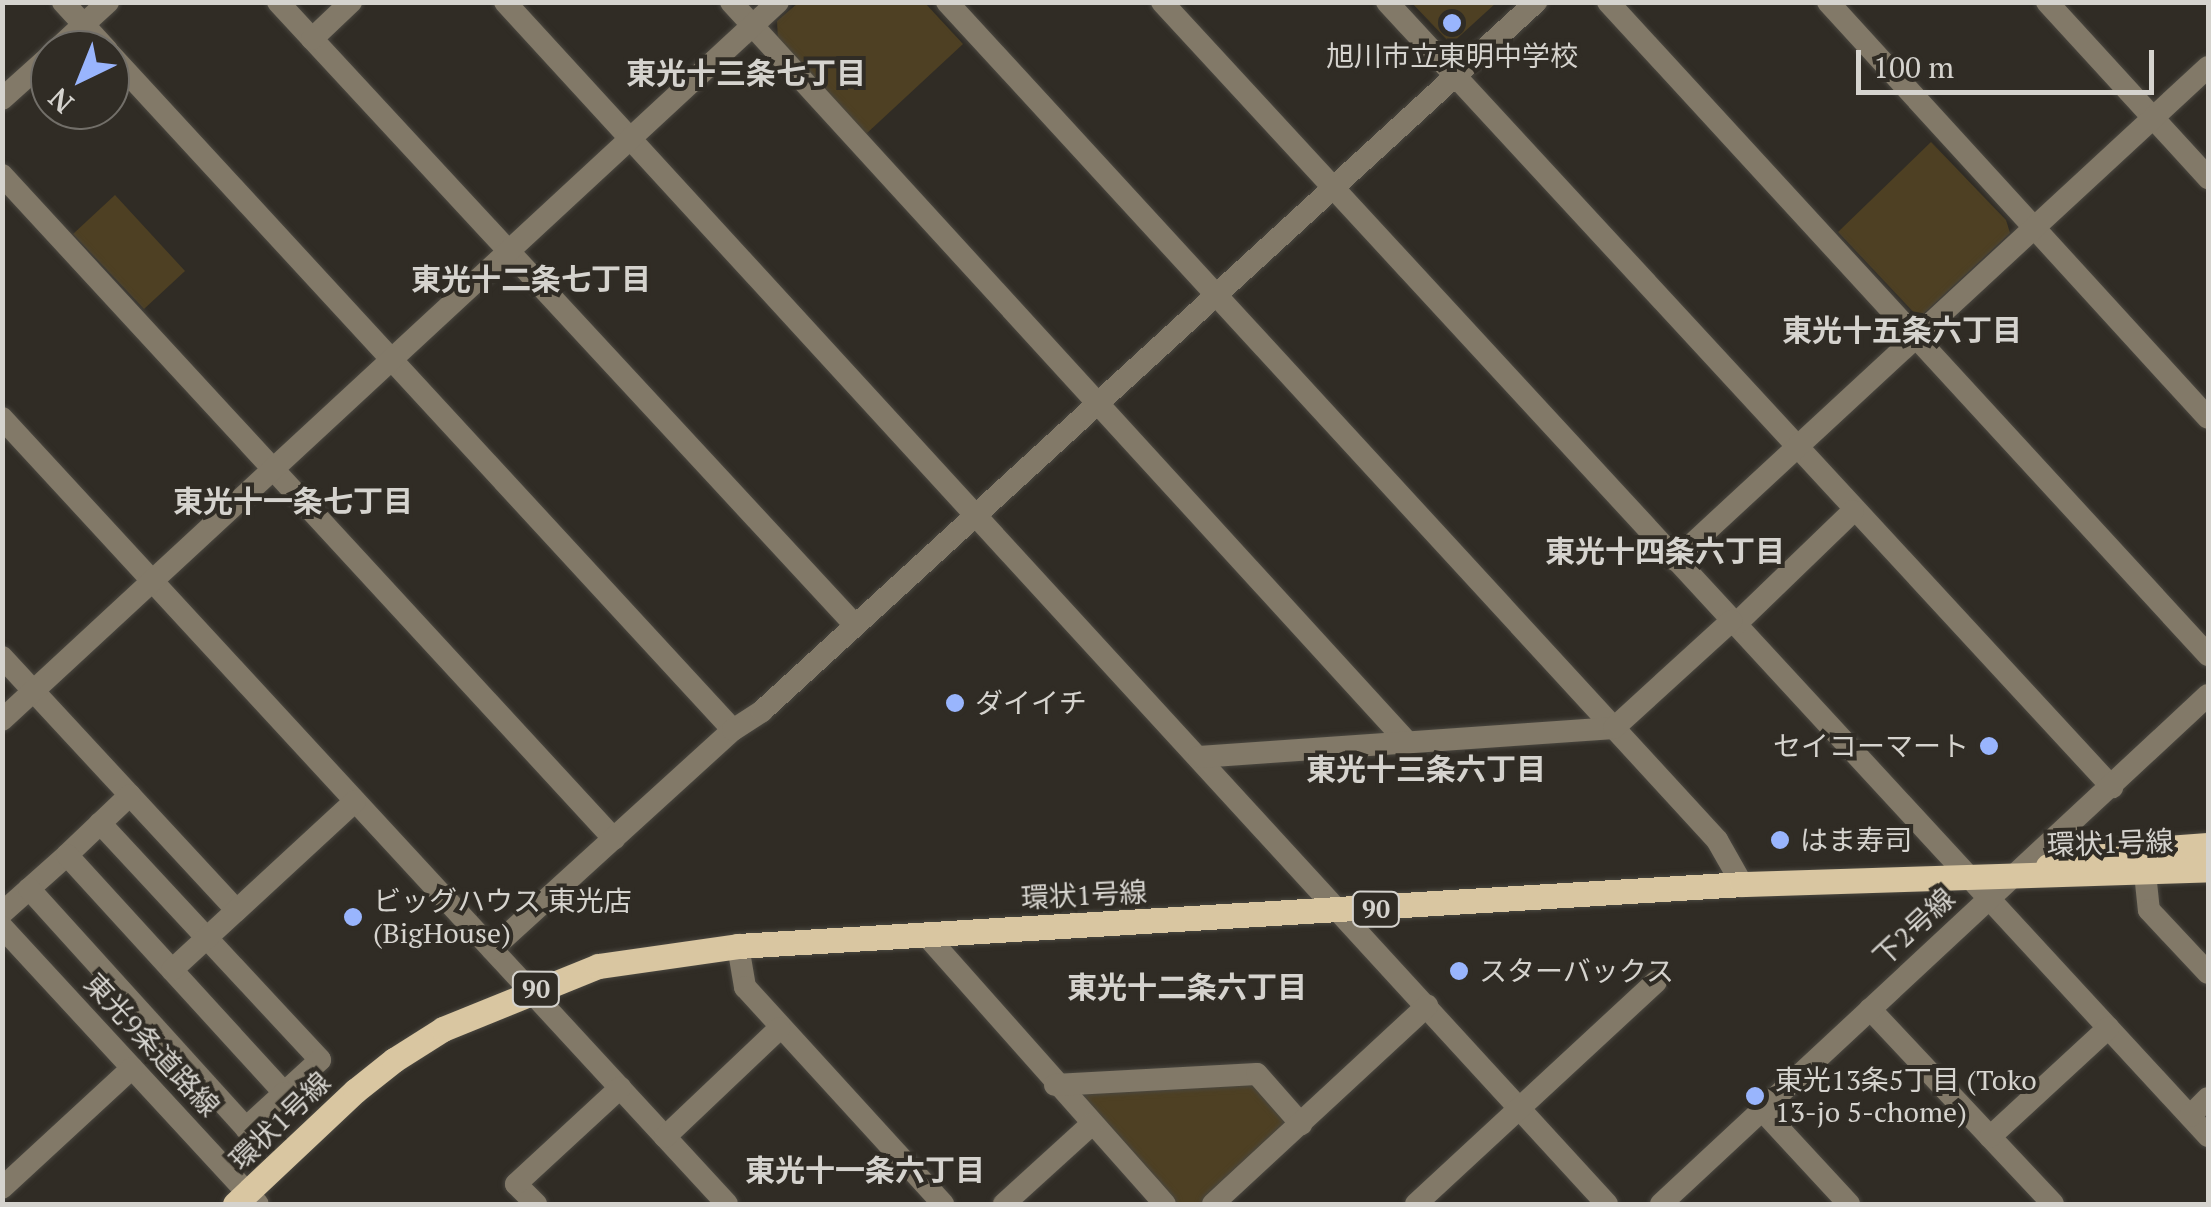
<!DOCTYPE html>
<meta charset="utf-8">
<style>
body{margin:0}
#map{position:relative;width:2211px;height:1207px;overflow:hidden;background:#302c25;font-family:"PT Serif","Noto Sans JP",serif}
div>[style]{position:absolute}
.green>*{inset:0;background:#4e4023}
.roads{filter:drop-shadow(0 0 2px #4a4740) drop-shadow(0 0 2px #4a4740)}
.minor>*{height:22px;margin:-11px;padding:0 11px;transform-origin:11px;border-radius:11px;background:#827968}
.major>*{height:25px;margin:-12.5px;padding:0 12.5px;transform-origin:12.5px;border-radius:12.5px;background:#d9c6a1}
.dots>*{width:28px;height:28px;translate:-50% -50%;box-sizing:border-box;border:5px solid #302c25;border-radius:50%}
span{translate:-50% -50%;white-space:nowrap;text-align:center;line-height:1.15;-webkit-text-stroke:8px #302c25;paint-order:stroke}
.shield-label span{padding:2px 8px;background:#302c25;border:2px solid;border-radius:8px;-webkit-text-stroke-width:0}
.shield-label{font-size:25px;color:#d5d3ce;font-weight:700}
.poi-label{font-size:28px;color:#d5d3ce}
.left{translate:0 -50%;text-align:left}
.right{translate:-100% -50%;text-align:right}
.street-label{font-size:28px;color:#d5d3ce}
.neighbourhood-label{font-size:30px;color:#d5d3ce;font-weight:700}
.frame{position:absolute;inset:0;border:5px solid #d5d3ce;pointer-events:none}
.north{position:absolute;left:30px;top:30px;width:100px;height:100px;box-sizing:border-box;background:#302c25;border:2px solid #726f69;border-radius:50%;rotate:223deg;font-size:28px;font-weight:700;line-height:40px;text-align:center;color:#d5d3ce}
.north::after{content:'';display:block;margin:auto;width:35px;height:45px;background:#99b5fd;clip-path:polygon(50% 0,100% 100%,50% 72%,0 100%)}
.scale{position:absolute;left:1856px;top:50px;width:298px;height:45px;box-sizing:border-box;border:5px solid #d5d3ce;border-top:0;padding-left:12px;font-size:30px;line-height:35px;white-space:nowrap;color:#d5d3ce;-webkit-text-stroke:8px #302c25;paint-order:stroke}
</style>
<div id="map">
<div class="green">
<div style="clip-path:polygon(798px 3px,925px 3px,963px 44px,866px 134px,778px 40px,777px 21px)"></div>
<div style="clip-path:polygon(1412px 3px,1496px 3px,1451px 44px)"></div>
<div style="clip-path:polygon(1931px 142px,2006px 220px,2010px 233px,1919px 318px,1838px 232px)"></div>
<div style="clip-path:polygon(115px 195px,185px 271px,144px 309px,73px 234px)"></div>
<div style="clip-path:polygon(1257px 1074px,1301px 1124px,1213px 1204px,1165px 1204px,1055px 1085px)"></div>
</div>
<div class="roads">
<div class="minor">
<div style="left:63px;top:2px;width:65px;rotate:47.5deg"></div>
<div style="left:278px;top:2px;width:848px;rotate:47.2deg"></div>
<div style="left:505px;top:2px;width:1631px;rotate:47.49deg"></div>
<div style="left:731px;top:2px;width:1004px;rotate:47.58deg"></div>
<div style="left:947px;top:2px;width:1138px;rotate:47.42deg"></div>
<div style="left:1717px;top:840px;width:51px;rotate:60.4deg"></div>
<div style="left:1162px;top:2px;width:1543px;rotate:47.31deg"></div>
<div style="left:1387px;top:2px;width:1069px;rotate:47.28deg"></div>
<div style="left:1608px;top:2px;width:887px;rotate:47.42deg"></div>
<div style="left:1828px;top:2px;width:563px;rotate:47.59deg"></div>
<div style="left:2047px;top:2px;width:239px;rotate:47.5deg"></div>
<div style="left:312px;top:39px;width:54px;rotate:-43.5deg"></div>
<div style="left:56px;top:50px;width:71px;rotate:-42.7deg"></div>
<div style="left:110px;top:54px;width:919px;rotate:47.34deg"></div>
<div style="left:2px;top:99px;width:64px;rotate:-41.9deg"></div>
<div style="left:2px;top:175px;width:903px;rotate:47.33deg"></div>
<div style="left:2px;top:418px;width:1069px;rotate:47.31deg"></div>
<div style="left:1675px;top:560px;width:726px;rotate:-42.77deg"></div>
<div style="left:1735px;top:625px;width:164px;rotate:-44deg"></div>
<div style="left:2px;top:657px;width:345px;rotate:47.2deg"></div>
<div style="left:2px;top:720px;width:1057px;rotate:-42.78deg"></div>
<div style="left:1199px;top:757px;width:416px;rotate:-4deg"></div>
<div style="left:1614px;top:728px;width:159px;rotate:-42.4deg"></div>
<div style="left:100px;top:823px;width:323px;rotate:47.1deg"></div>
<div style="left:320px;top:1060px;width:49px;rotate:137.5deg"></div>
<div style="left:67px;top:855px;width:87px;rotate:-43.6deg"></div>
<div style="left:2145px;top:873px;width:37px;rotate:84deg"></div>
<div style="left:2149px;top:910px;width:86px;rotate:46.9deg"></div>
<div style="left:2px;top:913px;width:87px;rotate:-41.7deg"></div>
<div style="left:67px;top:855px;width:322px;rotate:47.6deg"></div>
<div style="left:284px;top:1093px;width:52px;rotate:137.4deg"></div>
<div style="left:246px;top:1128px;width:323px;rotate:-132.2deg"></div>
<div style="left:2px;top:927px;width:377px;rotate:47.3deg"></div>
<div style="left:926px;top:935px;width:360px;rotate:48.4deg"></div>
<div style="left:738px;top:946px;width:42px;rotate:80.3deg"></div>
<div style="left:745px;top:987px;width:294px;rotate:47.6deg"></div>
<div style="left:492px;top:949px;width:326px;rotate:-42.3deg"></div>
<div style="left:733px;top:730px;width:35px;rotate:-33deg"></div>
<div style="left:762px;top:711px;width:1050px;rotate:-42.49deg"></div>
<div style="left:172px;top:970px;width:249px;rotate:-42.7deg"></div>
<div style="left:1870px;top:1009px;width:267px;rotate:46.8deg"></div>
<div style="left:1055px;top:1085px;width:202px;rotate:-3.1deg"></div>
<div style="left:1257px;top:1074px;width:67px;rotate:48.7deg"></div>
<div style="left:1762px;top:1110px;width:128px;rotate:47.2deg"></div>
<div style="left:2190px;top:1116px;width:25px;rotate:-45deg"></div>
<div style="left:665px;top:1137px;width:158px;rotate:-43.5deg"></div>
<div style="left:1990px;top:1137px;width:161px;rotate:-42.7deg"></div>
<div style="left:2px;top:1188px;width:177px;rotate:-42.7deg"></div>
<div style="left:536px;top:1204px;width:28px;rotate:-135deg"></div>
<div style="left:516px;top:1184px;width:142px;rotate:-42.7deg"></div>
<div style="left:1004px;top:1204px;width:119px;rotate:-42.3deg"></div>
<div style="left:1213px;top:1204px;width:292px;rotate:-42.8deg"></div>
<div style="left:1416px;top:1204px;width:327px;rotate:-42.8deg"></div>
<div style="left:1661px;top:1204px;width:747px;rotate:-42.94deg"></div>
</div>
<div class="major">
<div style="left:2048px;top:866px;width:53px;rotate:-14.3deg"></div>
<div style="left:2099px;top:853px;width:109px;rotate:-4.2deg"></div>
<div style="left:235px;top:1204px;width:165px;rotate:-43.3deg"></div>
<div style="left:355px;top:1091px;width:50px;rotate:-38.5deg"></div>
<div style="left:394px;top:1060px;width:58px;rotate:-32.3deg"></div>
<div style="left:443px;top:1029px;width:167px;rotate:-22.1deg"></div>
<div style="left:598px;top:966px;width:141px;rotate:-8.1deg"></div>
<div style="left:738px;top:946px;width:1006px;rotate:-3.53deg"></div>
<div style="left:1742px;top:884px;width:466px;rotate:-1.8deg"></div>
</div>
</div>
<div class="dots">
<div style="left:1452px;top:23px;background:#99b5fd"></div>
<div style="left:955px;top:703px;background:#99b5fd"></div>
<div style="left:1989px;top:746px;background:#99b5fd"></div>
<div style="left:1780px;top:840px;background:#99b5fd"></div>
<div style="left:353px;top:917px;background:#99b5fd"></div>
<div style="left:1459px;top:971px;background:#99b5fd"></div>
<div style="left:1755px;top:1096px;background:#99b5fd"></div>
</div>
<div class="shield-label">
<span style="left:1376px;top:909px">90</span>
<span style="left:536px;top:989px">90</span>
</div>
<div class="poi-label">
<span style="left:1452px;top:56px">旭川市立東明中学校</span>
<span class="left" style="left:975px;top:703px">ダイイチ</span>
<span class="right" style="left:1969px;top:746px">セイコーマート</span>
<span class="left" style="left:1800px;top:840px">はま寿司</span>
<span class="left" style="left:373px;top:917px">ビッグハウス 東光店<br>(BigHouse)</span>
<span class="left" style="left:1479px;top:971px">スターバックス</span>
<span class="left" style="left:1775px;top:1096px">東光13条5丁目 (Toko<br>13-jo 5-chome)</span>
</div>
<div class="street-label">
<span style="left:2110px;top:843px;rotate:-2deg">環状1号線</span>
<span style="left:1084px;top:895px;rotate:-3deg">環状1号線</span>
<span style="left:1914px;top:927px;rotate:-43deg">下2号線</span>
<span style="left:152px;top:1045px;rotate:47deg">東光9条道路線</span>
<span style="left:280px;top:1121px;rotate:-44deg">環状1号線</span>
</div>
<div class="neighbourhood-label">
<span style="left:746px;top:73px">東光十三条七丁目</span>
<span style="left:531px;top:279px">東光十二条七丁目</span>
<span style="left:1902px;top:330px">東光十五条六丁目</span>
<span style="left:293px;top:501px">東光十一条七丁目</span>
<span style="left:1665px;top:551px">東光十四条六丁目</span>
<span style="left:1426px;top:769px">東光十三条六丁目</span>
<span style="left:1187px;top:987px">東光十二条六丁目</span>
<span style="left:865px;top:1170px">東光十一条六丁目</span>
</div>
<div class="frame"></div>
<div class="north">N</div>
<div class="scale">100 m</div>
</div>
